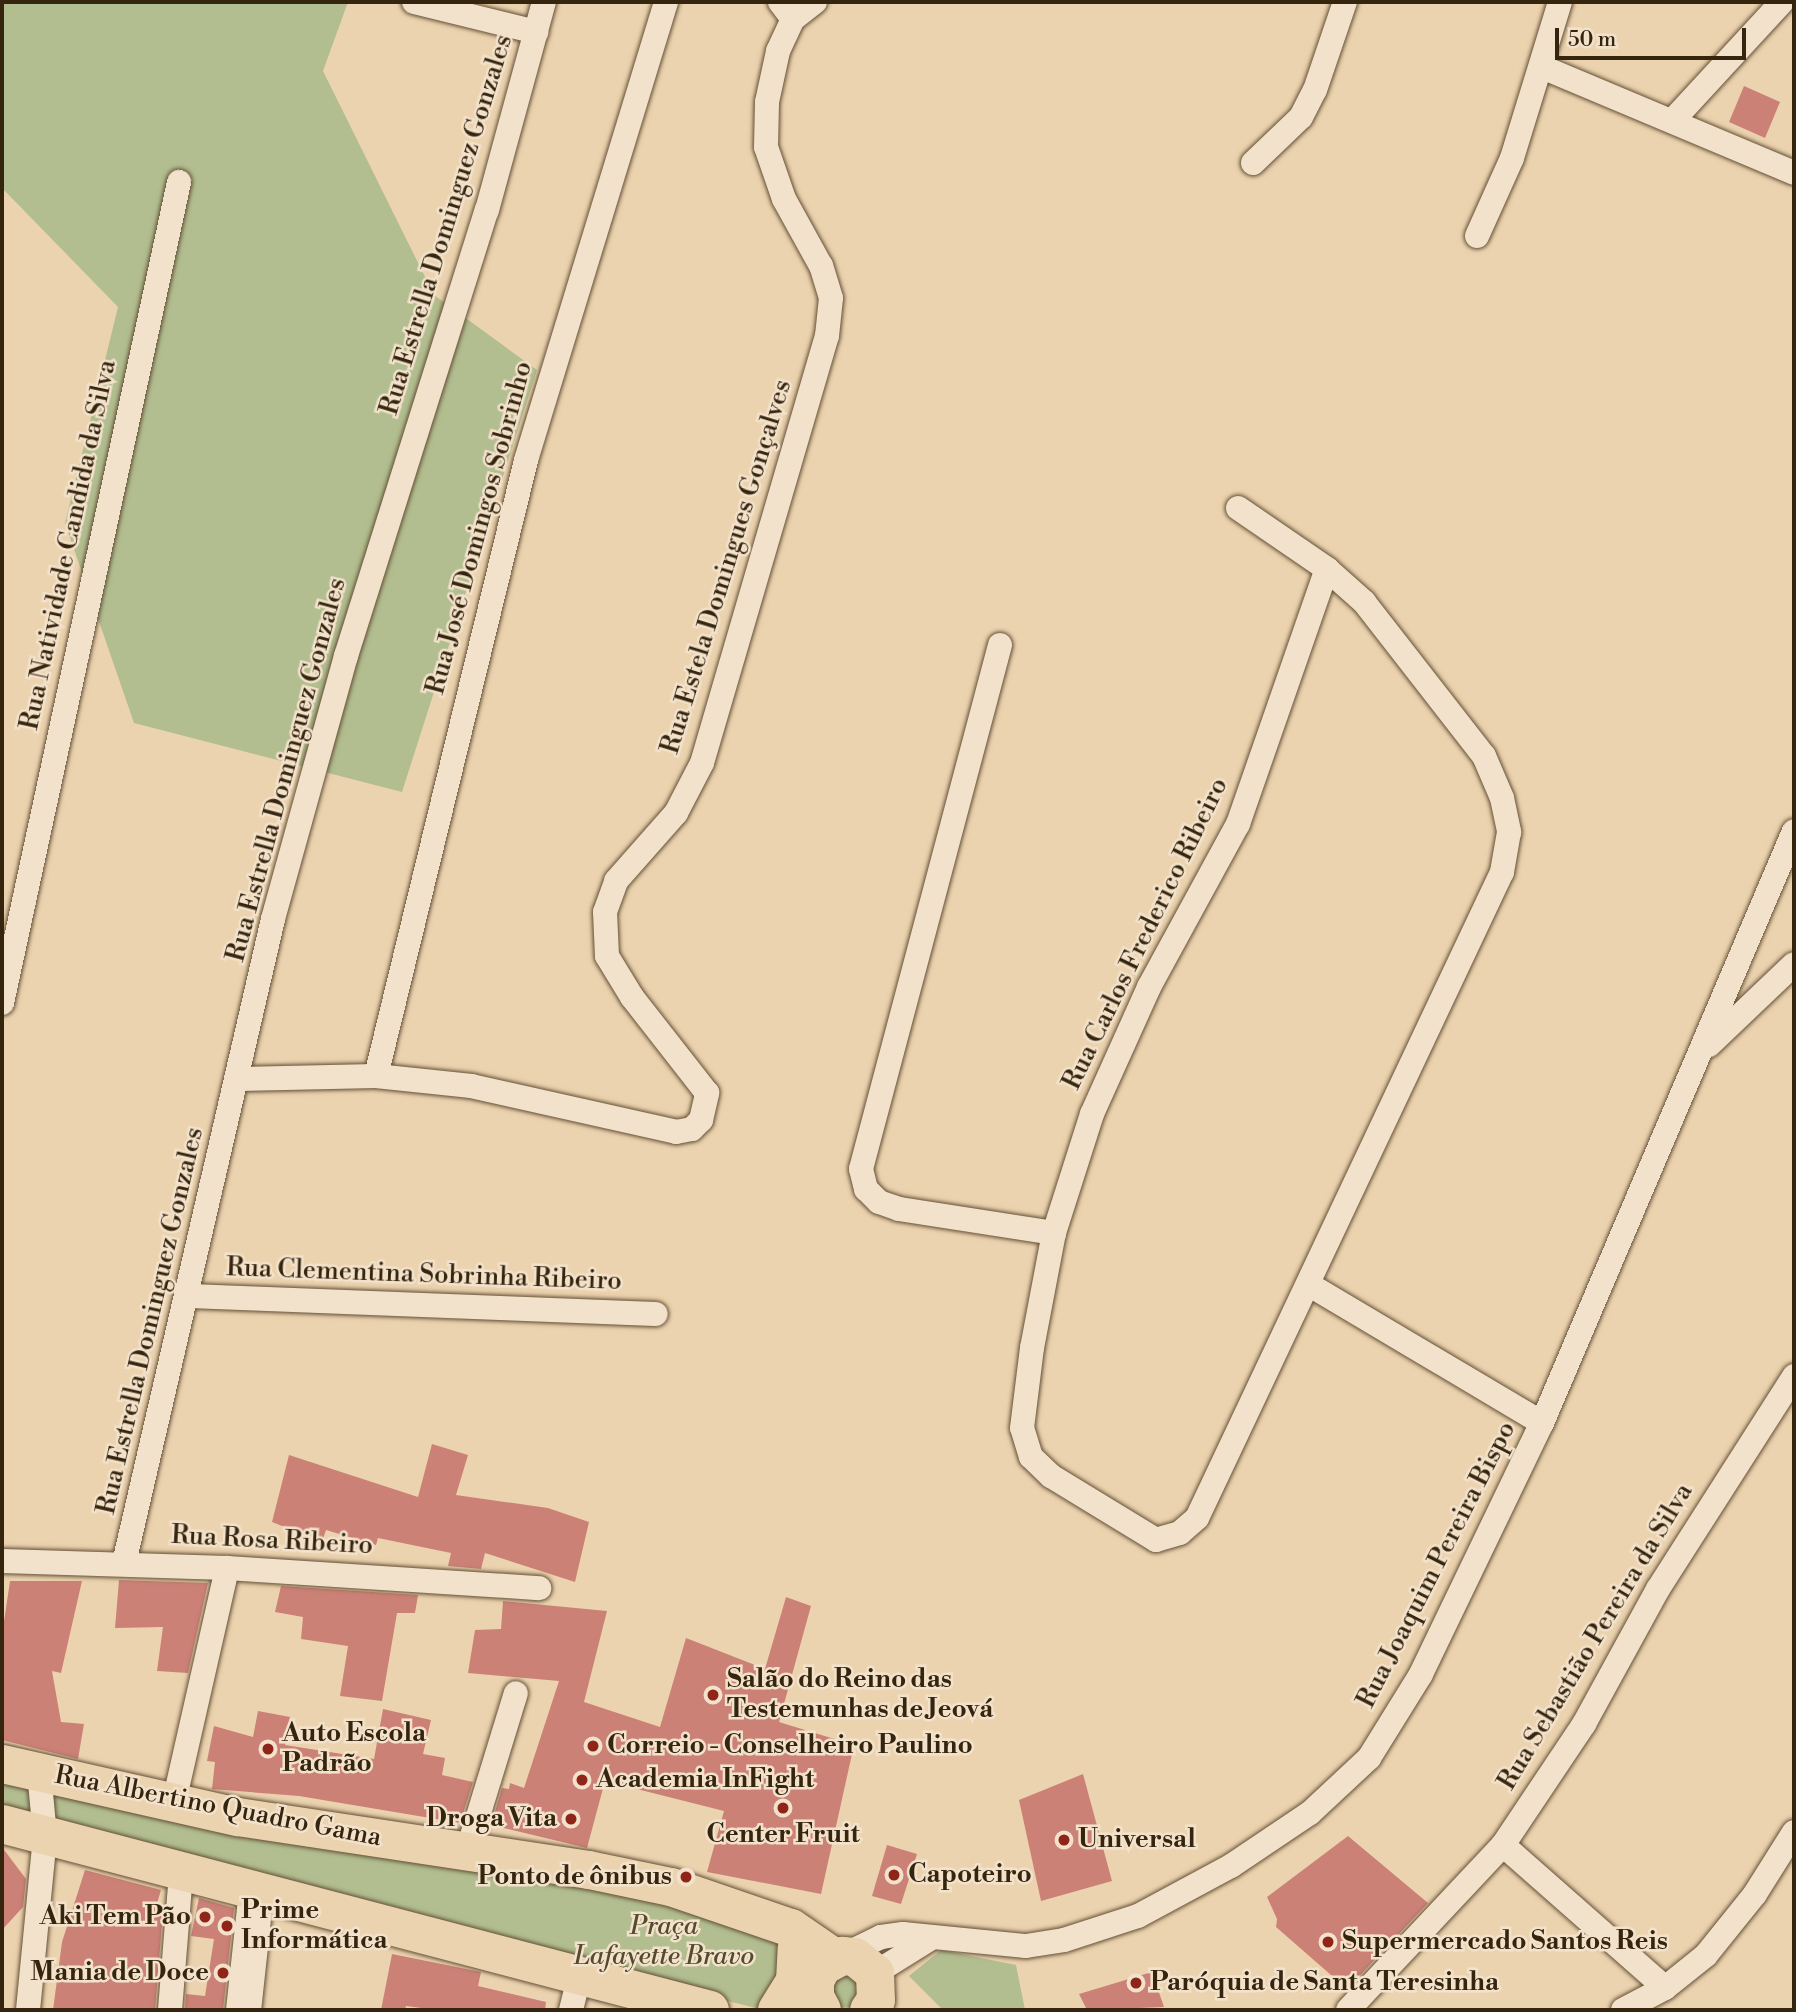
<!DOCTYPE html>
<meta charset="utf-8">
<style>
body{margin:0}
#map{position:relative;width:1796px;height:2012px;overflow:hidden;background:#ecd3af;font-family:"Libre Bodoni",serif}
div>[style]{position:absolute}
.green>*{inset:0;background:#b2be90}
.building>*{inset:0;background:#cc8177}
.roads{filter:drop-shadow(0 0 2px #635036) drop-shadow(0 0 2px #635036)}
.street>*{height:24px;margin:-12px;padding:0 12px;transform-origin:12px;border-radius:12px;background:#f3e2cb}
.secondary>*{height:35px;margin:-17.5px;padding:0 17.5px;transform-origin:17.5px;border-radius:17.5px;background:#f3e2cb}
.primary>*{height:38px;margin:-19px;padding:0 19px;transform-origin:19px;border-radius:19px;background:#ecd3af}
.dots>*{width:19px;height:19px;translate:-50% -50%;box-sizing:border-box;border:4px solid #f3e2cb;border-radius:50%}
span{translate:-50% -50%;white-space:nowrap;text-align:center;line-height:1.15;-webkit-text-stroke:5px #f3e2cb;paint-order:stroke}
.street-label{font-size:26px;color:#35240e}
.poi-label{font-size:26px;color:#35240e;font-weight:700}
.left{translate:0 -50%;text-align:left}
.right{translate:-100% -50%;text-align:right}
.park-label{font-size:26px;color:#544a2e;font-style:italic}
.frame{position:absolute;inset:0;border:4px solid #35240e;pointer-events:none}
.scale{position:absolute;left:1555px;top:28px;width:191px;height:32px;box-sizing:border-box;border:4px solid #35240e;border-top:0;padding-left:9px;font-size:21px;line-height:24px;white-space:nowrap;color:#35240e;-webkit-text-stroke:5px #f3e2cb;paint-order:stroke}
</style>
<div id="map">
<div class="green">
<div style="clip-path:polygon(2px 2px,348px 2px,323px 71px,434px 295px,537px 370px,402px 792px,134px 723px,65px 523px,118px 307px,2px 188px)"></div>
<div style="clip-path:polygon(2px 1774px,587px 1880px,792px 1937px,786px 1981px,760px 2009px,60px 1836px,2px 1816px)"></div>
<div style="clip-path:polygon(941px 1950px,1016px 1965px,1025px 2010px,943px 2010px,909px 1976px)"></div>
<div style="clip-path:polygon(833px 1970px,863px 1979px,852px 2007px,839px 2008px,825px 1981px)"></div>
</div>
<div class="building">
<div style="clip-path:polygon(1744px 86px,1780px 102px,1765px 138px,1729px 122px)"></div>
<div style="clip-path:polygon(432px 1444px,468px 1455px,456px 1495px,548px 1508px,589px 1522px,575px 1582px,485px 1553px,481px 1569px,448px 1566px,451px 1553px,378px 1538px,376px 1545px,326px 1530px,322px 1542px,272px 1522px,289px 1455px,418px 1497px)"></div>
<div style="clip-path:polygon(119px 1580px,208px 1583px,188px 1673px,157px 1671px,163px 1627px,115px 1628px)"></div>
<div style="clip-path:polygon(10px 1581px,82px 1581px,61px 1673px,52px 1671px,61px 1722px,84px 1724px,78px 1759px,2px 1740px,2px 1635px)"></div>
<div style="clip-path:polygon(281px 1586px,418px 1595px,415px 1613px,397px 1613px,382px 1701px,340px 1696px,348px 1646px,301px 1639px,303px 1617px,275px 1612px)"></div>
<div style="clip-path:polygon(786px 1597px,811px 1606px,779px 1722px,854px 1745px,821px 1894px,707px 1872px,724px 1811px,605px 1781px,587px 1848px,491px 1825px,502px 1788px,509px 1789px,510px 1783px,524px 1788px,559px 1681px,468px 1673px,475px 1630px,501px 1629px,503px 1601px,607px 1611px,584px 1702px,660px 1727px,686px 1638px,765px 1669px)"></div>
<div style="clip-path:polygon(383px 1709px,431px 1720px,423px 1754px,445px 1758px,442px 1775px,473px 1782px,460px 1823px,299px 1796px,212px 1789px,215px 1762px,207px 1761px,214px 1726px,253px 1737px,258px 1711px,290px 1717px,285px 1745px,374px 1759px)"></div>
<div style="clip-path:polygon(1083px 1774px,1112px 1881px,1041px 1901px,1019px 1800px)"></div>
<div style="clip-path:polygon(1348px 1836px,1428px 1903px,1347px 1989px,1276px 1927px,1277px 1919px,1267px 1897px)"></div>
<div style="clip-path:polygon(887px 1845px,917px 1854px,901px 1904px,872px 1896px)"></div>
<div style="clip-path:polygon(2px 1847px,26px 1879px,23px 1907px,2px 1930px)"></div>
<div style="clip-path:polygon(85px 1870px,161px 1890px,155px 1910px,163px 1911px,155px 2010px,53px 2010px,62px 1942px)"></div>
<div style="clip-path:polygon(199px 1898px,234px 1908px,223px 2010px,185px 2010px,186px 1994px,205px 1996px,214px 1939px,191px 1936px)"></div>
<div style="clip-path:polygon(392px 1954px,481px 1972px,478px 1986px,546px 2002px,545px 2010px,437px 2010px,406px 2006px,405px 2010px,381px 2010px)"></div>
<div style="clip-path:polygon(1152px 1972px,1164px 2007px,1087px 2010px,1079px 1994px)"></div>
</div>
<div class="roads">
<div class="street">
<div style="left:414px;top:2px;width:126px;rotate:13.8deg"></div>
<div style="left:780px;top:2px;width:21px;rotate:53deg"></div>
<div style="left:1542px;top:67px;width:273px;rotate:22.8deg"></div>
<div style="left:1674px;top:119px;width:159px;rotate:-47.3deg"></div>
<div style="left:1253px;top:163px;width:66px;rotate:-43.8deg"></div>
<div style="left:1301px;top:117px;width:30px;rotate:-63deg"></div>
<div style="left:1315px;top:90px;width:93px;rotate:-71.2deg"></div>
<div style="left:1477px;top:236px;width:85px;rotate:-65.8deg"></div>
<div style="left:1512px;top:158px;width:163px;rotate:-72.9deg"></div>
<div style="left:1238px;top:508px;width:108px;rotate:34.4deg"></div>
<div style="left:1327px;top:569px;width:50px;rotate:41.7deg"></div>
<div style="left:1364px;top:602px;width:195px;rotate:52.1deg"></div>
<div style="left:1484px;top:756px;width:46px;rotate:66.8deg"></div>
<div style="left:1502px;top:798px;width:35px;rotate:78deg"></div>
<div style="left:1509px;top:832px;width:41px;rotate:99.9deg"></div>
<div style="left:1502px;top:872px;width:714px;rotate:115.27deg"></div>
<div style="left:1197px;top:1518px;width:23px;rotate:139deg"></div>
<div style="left:1180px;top:1533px;width:25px;rotate:164deg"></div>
<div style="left:1156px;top:1540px;width:123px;rotate:-148.6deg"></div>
<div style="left:1051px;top:1476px;width:28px;rotate:-136deg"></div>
<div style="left:1031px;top:1457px;width:30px;rotate:-107deg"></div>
<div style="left:1022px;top:1428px;width:81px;rotate:-82.9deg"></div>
<div style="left:1032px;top:1348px;width:117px;rotate:-79.2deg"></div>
<div style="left:1054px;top:1233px;width:125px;rotate:-72.3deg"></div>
<div style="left:1092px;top:1114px;width:139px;rotate:-65.8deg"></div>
<div style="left:1149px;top:987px;width:186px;rotate:-61.4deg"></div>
<div style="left:1238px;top:824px;width:270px;rotate:-70.8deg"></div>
<div style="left:1000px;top:645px;width:542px;rotate:104.86deg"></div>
<div style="left:861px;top:1169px;width:21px;rotate:76deg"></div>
<div style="left:866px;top:1189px;width:18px;rotate:45deg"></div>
<div style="left:879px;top:1202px;width:21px;rotate:19deg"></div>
<div style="left:899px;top:1209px;width:157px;rotate:8.8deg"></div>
<div style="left:2px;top:1003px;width:840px;rotate:-77.83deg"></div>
<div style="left:1709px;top:1045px;width:117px;rotate:-43.6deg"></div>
<div style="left:376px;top:1076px;width:634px;rotate:-76.31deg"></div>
<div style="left:526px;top:460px;width:479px;rotate:-73deg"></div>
<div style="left:239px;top:1079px;width:137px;rotate:-1.3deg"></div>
<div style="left:376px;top:1076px;width:96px;rotate:6deg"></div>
<div style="left:471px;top:1086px;width:210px;rotate:12.6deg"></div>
<div style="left:676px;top:1132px;width:16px;rotate:-11deg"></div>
<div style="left:692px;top:1129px;width:13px;rotate:-45deg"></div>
<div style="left:701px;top:1120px;width:28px;rotate:-77deg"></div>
<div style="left:707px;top:1093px;width:122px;rotate:-128deg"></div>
<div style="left:632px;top:997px;width:48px;rotate:-121.4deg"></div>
<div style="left:607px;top:956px;width:44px;rotate:-92.6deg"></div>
<div style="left:605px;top:912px;width:33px;rotate:-70deg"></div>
<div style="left:616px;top:881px;width:91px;rotate:-48.6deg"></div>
<div style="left:676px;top:813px;width:56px;rotate:-62.5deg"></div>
<div style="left:702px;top:763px;width:445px;rotate:-73.7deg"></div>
<div style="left:827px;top:336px;width:38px;rotate:-84deg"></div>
<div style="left:831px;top:298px;width:34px;rotate:-107deg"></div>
<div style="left:821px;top:266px;width:77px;rotate:-118.9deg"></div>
<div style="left:784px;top:199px;width:55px;rotate:-109.1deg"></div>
<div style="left:766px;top:147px;width:45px;rotate:-88.7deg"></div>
<div style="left:767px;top:102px;width:52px;rotate:-77.8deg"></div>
<div style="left:778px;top:51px;width:35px;rotate:-65deg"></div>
<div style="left:793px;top:19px;width:28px;rotate:-38deg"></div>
<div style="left:1308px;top:1284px;width:272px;rotate:30.7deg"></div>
<div style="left:189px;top:1296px;width:467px;rotate:2.2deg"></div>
<div style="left:2px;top:1561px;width:225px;rotate:1.8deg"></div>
<div style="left:227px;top:1568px;width:313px;rotate:3.7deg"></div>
<div style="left:124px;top:1563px;width:661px;rotate:-76.97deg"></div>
<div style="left:273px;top:919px;width:273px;rotate:-74.5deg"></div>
<div style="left:346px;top:656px;width:468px;rotate:-72.5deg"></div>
<div style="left:487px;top:210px;width:216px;rotate:-74.7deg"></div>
<div style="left:174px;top:1802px;width:240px;rotate:-77.2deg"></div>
<div style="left:1503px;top:1845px;width:216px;rotate:41.4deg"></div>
<div style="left:467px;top:1852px;width:166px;rotate:-72.9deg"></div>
<div style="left:842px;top:1956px;width:43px;rotate:-26deg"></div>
<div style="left:881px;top:1937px;width:22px;rotate:-8deg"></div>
<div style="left:903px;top:1934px;width:124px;rotate:5.6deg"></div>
<div style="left:1026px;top:1946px;width:38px;rotate:-9deg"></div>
<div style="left:1064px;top:1940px;width:78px;rotate:-18deg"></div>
<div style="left:1138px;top:1916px;width:106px;rotate:-28.3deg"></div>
<div style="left:1231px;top:1866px;width:95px;rotate:-33.9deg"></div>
<div style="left:1310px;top:1813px;width:81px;rotate:-43deg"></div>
<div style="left:1369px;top:1758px;width:99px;rotate:-58.2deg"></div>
<div style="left:1421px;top:1674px;width:279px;rotate:-64.3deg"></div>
<div style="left:1542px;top:1423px;width:643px;rotate:-66.94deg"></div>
<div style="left:875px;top:1973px;width:68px;rotate:-31.8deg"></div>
<div style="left:28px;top:2010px;width:175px;rotate:-84.4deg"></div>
<div style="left:45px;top:1836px;width:65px;rotate:-95.3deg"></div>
<div style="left:170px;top:2010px;width:138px;rotate:-85.4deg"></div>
<div style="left:571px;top:2010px;width:37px;rotate:-76deg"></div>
<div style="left:1348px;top:2010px;width:226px;rotate:-46.8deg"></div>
<div style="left:1503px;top:1845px;width:146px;rotate:-56.2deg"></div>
<div style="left:1584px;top:1724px;width:154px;rotate:-61.3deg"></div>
<div style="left:1658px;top:1589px;width:253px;rotate:-57.4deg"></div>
<div style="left:1623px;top:2010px;width:47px;rotate:-27.6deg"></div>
<div style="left:1665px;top:1988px;width:53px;rotate:-38.8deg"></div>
<div style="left:1706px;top:1955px;width:78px;rotate:-51.2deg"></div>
<div style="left:1755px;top:1894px;width:73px;rotate:-57.8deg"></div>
</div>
<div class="secondary">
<div style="left:243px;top:2010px;width:120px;rotate:-83.8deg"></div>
</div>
<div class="primary">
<div style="left:2px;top:1764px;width:242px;rotate:12.7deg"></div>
<div style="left:238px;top:1817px;width:355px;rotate:8.6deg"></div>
<div style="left:589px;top:1870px;width:84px;rotate:11.7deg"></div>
<div style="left:671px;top:1887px;width:127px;rotate:18.9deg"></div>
<div style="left:791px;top:1928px;width:53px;rotate:34.3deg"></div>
<div style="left:2px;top:1824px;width:732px;rotate:14.72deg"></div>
<div style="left:777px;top:2010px;width:34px;rotate:-58deg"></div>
<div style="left:795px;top:1981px;width:33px;rotate:-87deg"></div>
<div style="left:822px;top:2010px;width:15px;rotate:-118deg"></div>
<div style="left:815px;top:1997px;width:16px;rotate:-90deg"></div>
<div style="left:815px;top:1981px;width:16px;rotate:-63deg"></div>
<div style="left:822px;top:1967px;width:23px;rotate:-29deg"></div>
<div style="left:842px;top:1956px;width:13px;rotate:4deg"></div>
<div style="left:855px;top:1957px;width:26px;rotate:39deg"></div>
<div style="left:875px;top:1973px;width:27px;rotate:88deg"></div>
<div style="left:876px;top:2000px;width:12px;rotate:125deg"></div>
</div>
</div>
<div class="dots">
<div style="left:713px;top:1695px;background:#8f2418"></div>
<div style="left:593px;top:1746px;background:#8f2418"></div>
<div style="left:268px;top:1749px;background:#8f2418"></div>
<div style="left:582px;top:1780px;background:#8f2418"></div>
<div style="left:783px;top:1808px;background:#8f2418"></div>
<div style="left:571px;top:1819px;background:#8f2418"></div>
<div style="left:1064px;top:1840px;background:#8f2418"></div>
<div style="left:894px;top:1875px;background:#8f2418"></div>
<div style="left:686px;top:1877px;background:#8f2418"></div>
<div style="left:205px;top:1917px;background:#8f2418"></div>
<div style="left:227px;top:1926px;background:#8f2418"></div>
<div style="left:1328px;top:1942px;background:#8f2418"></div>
<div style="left:223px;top:1973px;background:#8f2418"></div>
<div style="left:1136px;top:1983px;background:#8f2418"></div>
</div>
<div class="street-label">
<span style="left:447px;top:225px;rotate:-73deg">Rua Estrella Dominguez Gonzales</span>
<span style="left:480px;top:528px;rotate:-75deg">Rua José Domingos Sobrinho</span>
<span style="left:69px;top:545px;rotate:-78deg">Rua Natividade Candida da Silva</span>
<span style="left:727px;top:567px;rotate:-73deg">Rua Estela Domingues Gonçalves</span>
<span style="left:287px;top:770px;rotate:-75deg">Rua Estrella Dominguez Gonzales</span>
<span style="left:1146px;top:934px;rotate:-64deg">Rua Carlos Frederico Ribeiro</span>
<span style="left:424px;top:1275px;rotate:2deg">Rua Clementina Sobrinha Ribeiro</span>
<span style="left:151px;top:1321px;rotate:-77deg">Rua Estrella Dominguez Gonzales</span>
<span style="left:272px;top:1541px;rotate:3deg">Rua Rosa Ribeiro</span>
<span style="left:1437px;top:1565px;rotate:-63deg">Rua Joaquim Pereira Bispo</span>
<span style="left:1596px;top:1637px;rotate:-59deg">Rua Sebastião Pereira da Silva</span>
<span style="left:218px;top:1807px;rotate:11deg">Rua Albertino Quadro Gama</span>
</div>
<div class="poi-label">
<span class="left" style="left:727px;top:1695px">Salão do Reino das<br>Testemunhas de Jeová</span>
<span class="left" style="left:282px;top:1749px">Auto Escola<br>Padrão</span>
<span class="left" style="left:607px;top:1746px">Correio - Conselheiro Paulino</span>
<span class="left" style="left:596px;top:1780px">Academia InFight</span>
<span class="right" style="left:557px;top:1819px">Droga Vita</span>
<span style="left:783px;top:1835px">Center Fruit</span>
<span class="left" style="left:1078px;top:1840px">Universal</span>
<span class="left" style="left:908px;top:1875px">Capoteiro</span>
<span class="right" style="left:672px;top:1877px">Ponto de ônibus</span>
<span class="left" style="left:241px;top:1926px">Prime<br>Informática</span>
<span class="right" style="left:191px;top:1917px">Aki Tem Pão</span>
<span class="left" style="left:1342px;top:1942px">Supermercado Santos Reis</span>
<span class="right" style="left:209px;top:1973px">Mania de Doce</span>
<span class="left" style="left:1150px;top:1983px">Paróquia de Santa Teresinha</span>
</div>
<div class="park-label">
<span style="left:664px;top:1942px">Praça<br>Lafayette Bravo</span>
</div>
<div class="frame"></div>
<div class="scale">50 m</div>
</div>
